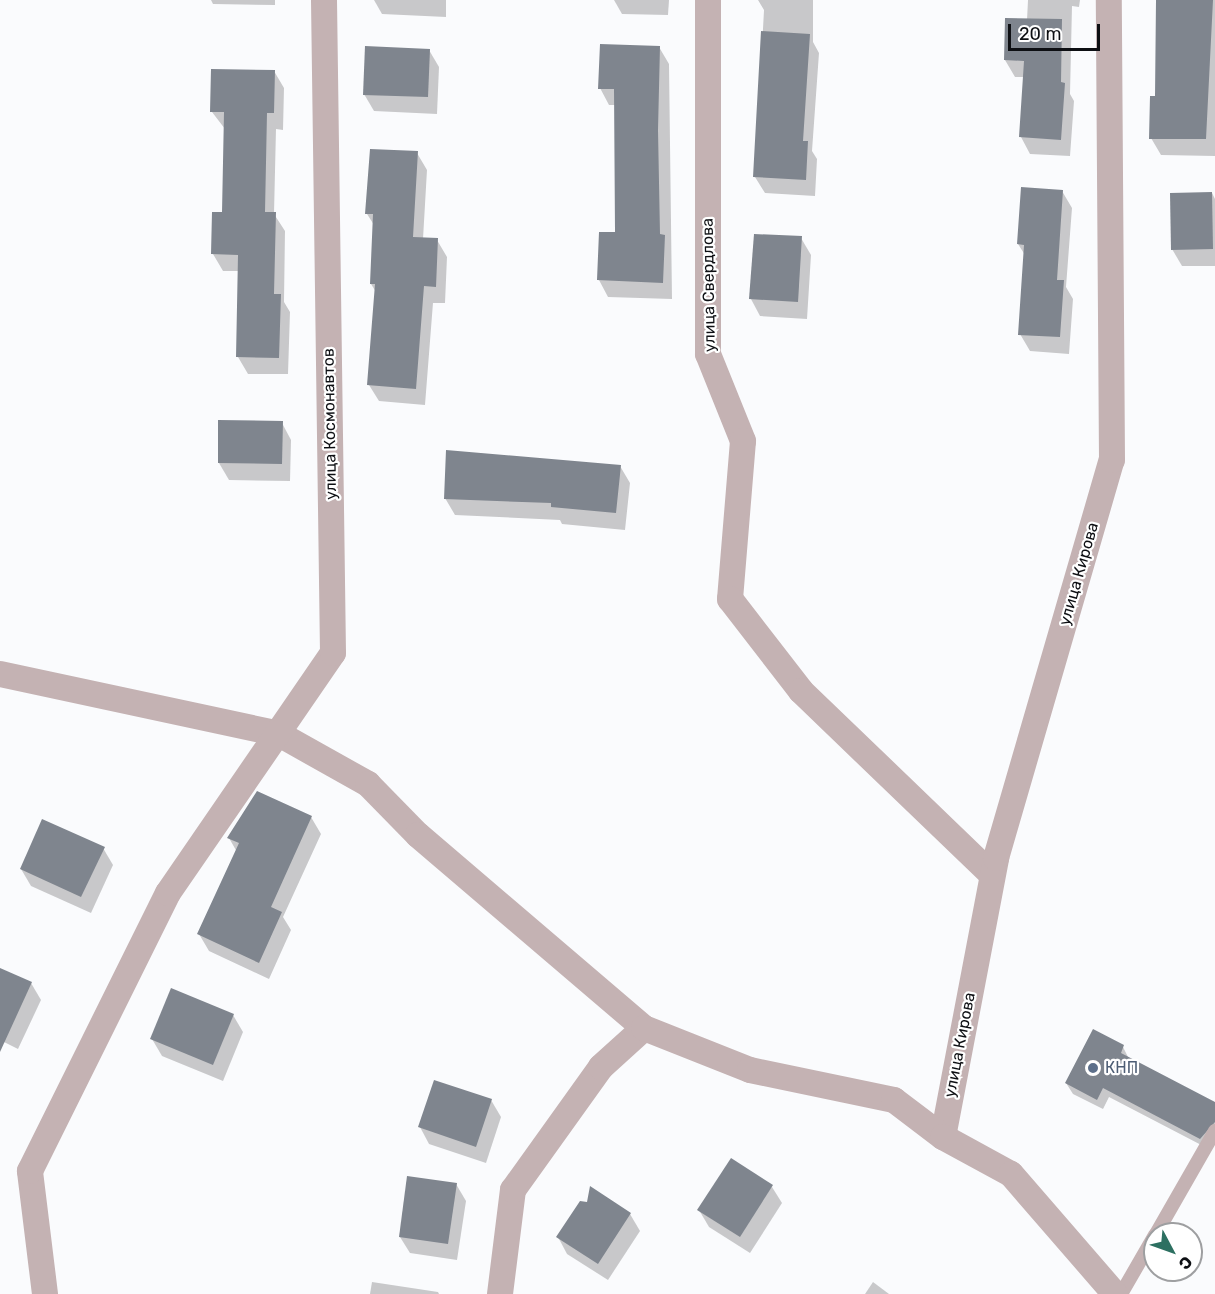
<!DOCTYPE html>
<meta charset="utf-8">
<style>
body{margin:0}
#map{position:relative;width:1215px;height:1294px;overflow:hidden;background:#fafbfd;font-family:Rubik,sans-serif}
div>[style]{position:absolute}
.shadow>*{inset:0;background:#0003}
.building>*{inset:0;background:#7f858e}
.lane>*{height:14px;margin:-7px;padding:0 7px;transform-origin:7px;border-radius:7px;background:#c4b2b3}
.street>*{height:26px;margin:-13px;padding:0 13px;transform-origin:13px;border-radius:13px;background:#c4b2b3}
.dots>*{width:16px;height:16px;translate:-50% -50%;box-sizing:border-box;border:3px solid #fff;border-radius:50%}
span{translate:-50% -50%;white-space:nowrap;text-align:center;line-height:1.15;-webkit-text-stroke:4.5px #fff;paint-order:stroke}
.street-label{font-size:16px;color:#0d0f13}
.service-label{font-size:16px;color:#4e5e75}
.left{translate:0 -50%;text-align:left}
.north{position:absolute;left:1143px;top:1222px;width:60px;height:60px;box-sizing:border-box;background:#fff;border:2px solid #9e9fa1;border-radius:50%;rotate:131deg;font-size:16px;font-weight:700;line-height:24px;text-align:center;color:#0d0f13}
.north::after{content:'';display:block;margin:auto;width:21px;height:27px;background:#2d7061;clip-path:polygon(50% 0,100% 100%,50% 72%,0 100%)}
.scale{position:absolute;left:1008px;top:24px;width:92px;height:27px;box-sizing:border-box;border:3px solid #0d0f13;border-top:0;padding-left:8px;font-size:18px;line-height:21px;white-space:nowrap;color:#0d0f13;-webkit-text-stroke:4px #fff;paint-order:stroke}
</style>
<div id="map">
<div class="shadow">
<div style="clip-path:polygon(211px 0,275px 0,275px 5px,213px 4px)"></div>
<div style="clip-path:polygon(374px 0,446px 0,446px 17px,382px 14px)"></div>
<div style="clip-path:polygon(614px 0,669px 0,668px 15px,622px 14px)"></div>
<div style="clip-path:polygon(758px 0,813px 0,813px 42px,819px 53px,812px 151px,817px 159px,815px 196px,765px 193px,755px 177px,764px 10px)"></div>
<div style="clip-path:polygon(1028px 0,1080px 0,1079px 7px,1072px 6px,1070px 94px,1074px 101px,1070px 156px,1030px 154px,1021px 137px,1025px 77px,1015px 77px,1005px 60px,1027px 20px)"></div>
<div style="clip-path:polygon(1158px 0,1215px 0,1215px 156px,1161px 155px,1151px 138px,1156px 98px)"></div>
<div style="clip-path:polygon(659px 47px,669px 64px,672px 299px,608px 297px,599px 280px,617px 234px,616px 105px,609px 105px,600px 88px)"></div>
<div style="clip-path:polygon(429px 50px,439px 67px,437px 114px,374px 111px,364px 94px)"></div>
<div style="clip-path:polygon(274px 71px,284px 88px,283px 130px,276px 129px,274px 214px,285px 231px,284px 302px,290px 312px,288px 374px,248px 374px,238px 357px,240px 271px,223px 271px,213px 254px,223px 213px,225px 129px,212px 112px)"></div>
<div style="clip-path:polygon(417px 153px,427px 170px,423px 239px,437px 240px,447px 257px,445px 303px,433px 303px,425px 405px,379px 401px,369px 385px,376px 292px,371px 284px,374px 225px,367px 214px)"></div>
<div style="clip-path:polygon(1062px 191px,1072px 208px,1066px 287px,1073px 299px,1069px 354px,1030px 351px,1020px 334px,1025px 255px,1018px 244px)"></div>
<div style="clip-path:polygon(1212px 193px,1215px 199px,1215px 266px,1182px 266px,1172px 249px)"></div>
<div style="clip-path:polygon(801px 238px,811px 255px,807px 319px,760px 316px,751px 299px)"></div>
<div style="clip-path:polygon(282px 423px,291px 440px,290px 481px,229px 480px,219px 463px)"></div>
<div style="clip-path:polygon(620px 466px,630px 483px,625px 530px,562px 524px,560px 520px,455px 515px,445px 498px)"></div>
<div style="clip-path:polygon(311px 817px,321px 834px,283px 917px,291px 930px,269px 979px,209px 951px,199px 934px,237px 852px,229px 838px)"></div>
<div style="clip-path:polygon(103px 848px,113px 865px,91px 913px,31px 886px,21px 869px)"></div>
<div style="clip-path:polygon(0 969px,31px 983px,41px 1000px,18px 1049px,0 1040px)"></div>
<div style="clip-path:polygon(233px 1015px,243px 1032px,223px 1081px,162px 1056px,152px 1039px)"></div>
<div style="clip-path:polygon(1123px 1047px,1129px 1059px,1215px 1103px,1215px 1135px,1207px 1148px,1109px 1097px,1103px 1109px,1073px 1094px,1066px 1083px)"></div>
<div style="clip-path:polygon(491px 1100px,501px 1117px,486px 1163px,429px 1144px,420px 1127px)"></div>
<div style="clip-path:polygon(456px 1184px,466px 1201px,457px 1260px,410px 1253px,400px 1237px)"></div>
<div style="clip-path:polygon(772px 1187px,782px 1203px,750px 1253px,709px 1227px,699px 1210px)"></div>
<div style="clip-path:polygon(630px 1214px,640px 1231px,608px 1280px,567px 1254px,558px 1237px)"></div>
<div style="clip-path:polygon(372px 1282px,438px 1292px,439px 1294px,370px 1294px)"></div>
<div style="clip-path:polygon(873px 1282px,889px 1294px,865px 1294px)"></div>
</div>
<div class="building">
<div style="clip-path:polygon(1156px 0,1213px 0,1206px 139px,1149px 139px,1150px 96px,1155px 96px)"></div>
<div style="clip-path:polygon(1005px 18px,1062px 19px,1061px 82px,1065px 83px,1061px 140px,1019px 137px,1024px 61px,1004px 60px)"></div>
<div style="clip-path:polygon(761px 31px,810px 34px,803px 141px,808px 141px,806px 180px,753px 177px)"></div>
<div style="clip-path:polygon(600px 44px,660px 46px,658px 130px,660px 234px,665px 235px,663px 283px,597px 280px,599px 232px,615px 232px,614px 89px,598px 89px)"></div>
<div style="clip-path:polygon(365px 46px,430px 49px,428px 97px,363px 95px)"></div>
<div style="clip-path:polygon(211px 69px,275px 70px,274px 113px,267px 113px,265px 212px,276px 212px,274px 294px,281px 294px,279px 358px,236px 357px,238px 255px,211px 254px,212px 212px,222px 212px,224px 112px,210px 112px)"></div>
<div style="clip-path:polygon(370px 149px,418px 151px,413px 237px,438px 238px,436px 287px,424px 286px,416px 389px,367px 385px,375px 284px,370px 284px,373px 214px,365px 214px)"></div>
<div style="clip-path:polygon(1021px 187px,1063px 190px,1057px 280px,1064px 280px,1060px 337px,1018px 335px,1024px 245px,1017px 244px)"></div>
<div style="clip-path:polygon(1212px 192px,1213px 249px,1171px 250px,1170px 193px)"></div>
<div style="clip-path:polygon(754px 234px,802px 236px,798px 302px,749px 299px)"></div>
<div style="clip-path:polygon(218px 420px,283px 421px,282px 464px,218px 463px)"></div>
<div style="clip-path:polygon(446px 450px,621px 465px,616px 513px,551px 507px,551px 503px,444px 499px)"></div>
<div style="clip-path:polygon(257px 791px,312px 816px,271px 907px,282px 912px,259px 963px,197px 934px,239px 843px,227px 838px)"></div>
<div style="clip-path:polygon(42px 819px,105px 847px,81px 897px,20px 869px)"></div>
<div style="clip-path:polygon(0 968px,32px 982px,0 1052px)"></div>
<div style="clip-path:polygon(171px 988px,234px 1014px,213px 1065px,150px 1039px)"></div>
<div style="clip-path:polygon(1093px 1029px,1124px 1045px,1121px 1053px,1215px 1102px,1215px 1122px,1200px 1139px,1103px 1088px,1097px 1100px,1065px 1083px)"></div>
<div style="clip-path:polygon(434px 1080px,492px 1099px,476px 1147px,418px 1127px)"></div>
<div style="clip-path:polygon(731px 1158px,773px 1185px,740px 1237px,697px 1210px)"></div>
<div style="clip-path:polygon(407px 1176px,457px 1183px,448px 1244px,399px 1237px)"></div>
<div style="clip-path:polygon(590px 1186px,631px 1213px,598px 1264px,556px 1237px,580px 1201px,587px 1202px)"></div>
</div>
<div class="lane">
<div style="left:1156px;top:1234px;width:119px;rotate:-60.2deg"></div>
<div style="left:1121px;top:1294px;width:68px;rotate:-60deg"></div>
</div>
<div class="street">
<div style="left:708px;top:0;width:354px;rotate:90deg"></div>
<div style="left:708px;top:354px;width:94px;rotate:68.1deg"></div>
<div style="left:743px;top:441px;width:159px;rotate:94.7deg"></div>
<div style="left:730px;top:599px;width:116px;rotate:52.3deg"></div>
<div style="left:801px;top:691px;width:265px;rotate:43.9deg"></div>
<div style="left:0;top:674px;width:285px;rotate:12.1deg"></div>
<div style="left:279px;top:734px;width:102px;rotate:29.3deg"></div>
<div style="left:368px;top:784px;width:71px;rotate:45.6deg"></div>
<div style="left:418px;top:835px;width:297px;rotate:40.5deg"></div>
<div style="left:943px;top:1137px;width:284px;rotate:-79.2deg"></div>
<div style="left:996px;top:858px;width:415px;rotate:-73.8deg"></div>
<div style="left:1112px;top:460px;width:460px;rotate:-90.4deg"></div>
<div style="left:45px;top:1294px;width:124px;rotate:-97deg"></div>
<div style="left:30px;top:1171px;width:310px;rotate:-63.6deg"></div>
<div style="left:168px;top:893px;width:291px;rotate:-55.5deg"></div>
<div style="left:333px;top:653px;width:653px;rotate:-90.79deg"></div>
<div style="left:500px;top:1294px;width:105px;rotate:-82.9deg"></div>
<div style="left:513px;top:1190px;width:151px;rotate:-54.4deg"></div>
<div style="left:601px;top:1067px;width:58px;rotate:-42.2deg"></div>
<div style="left:644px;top:1028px;width:114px;rotate:21.6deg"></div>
<div style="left:750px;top:1070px;width:147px;rotate:11.8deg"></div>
<div style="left:894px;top:1100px;width:61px;rotate:37.1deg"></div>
<div style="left:943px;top:1137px;width:77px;rotate:28.6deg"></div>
<div style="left:1011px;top:1174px;width:159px;rotate:49.1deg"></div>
</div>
<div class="dots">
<div style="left:1093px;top:1068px;background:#5c6f8a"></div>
</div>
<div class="street-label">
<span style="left:709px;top:285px;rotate:-91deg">улица Свердлова</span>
<span style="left:330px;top:424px;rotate:-91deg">улица Космонавтов</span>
<span style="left:1079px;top:574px;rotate:-74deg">улица Кирова</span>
<span style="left:960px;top:1045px;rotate:-79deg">улица Кирова</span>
</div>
<div class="service-label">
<span class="left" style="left:1105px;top:1068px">КНП</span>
</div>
<div class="north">С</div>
<div class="scale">20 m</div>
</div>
